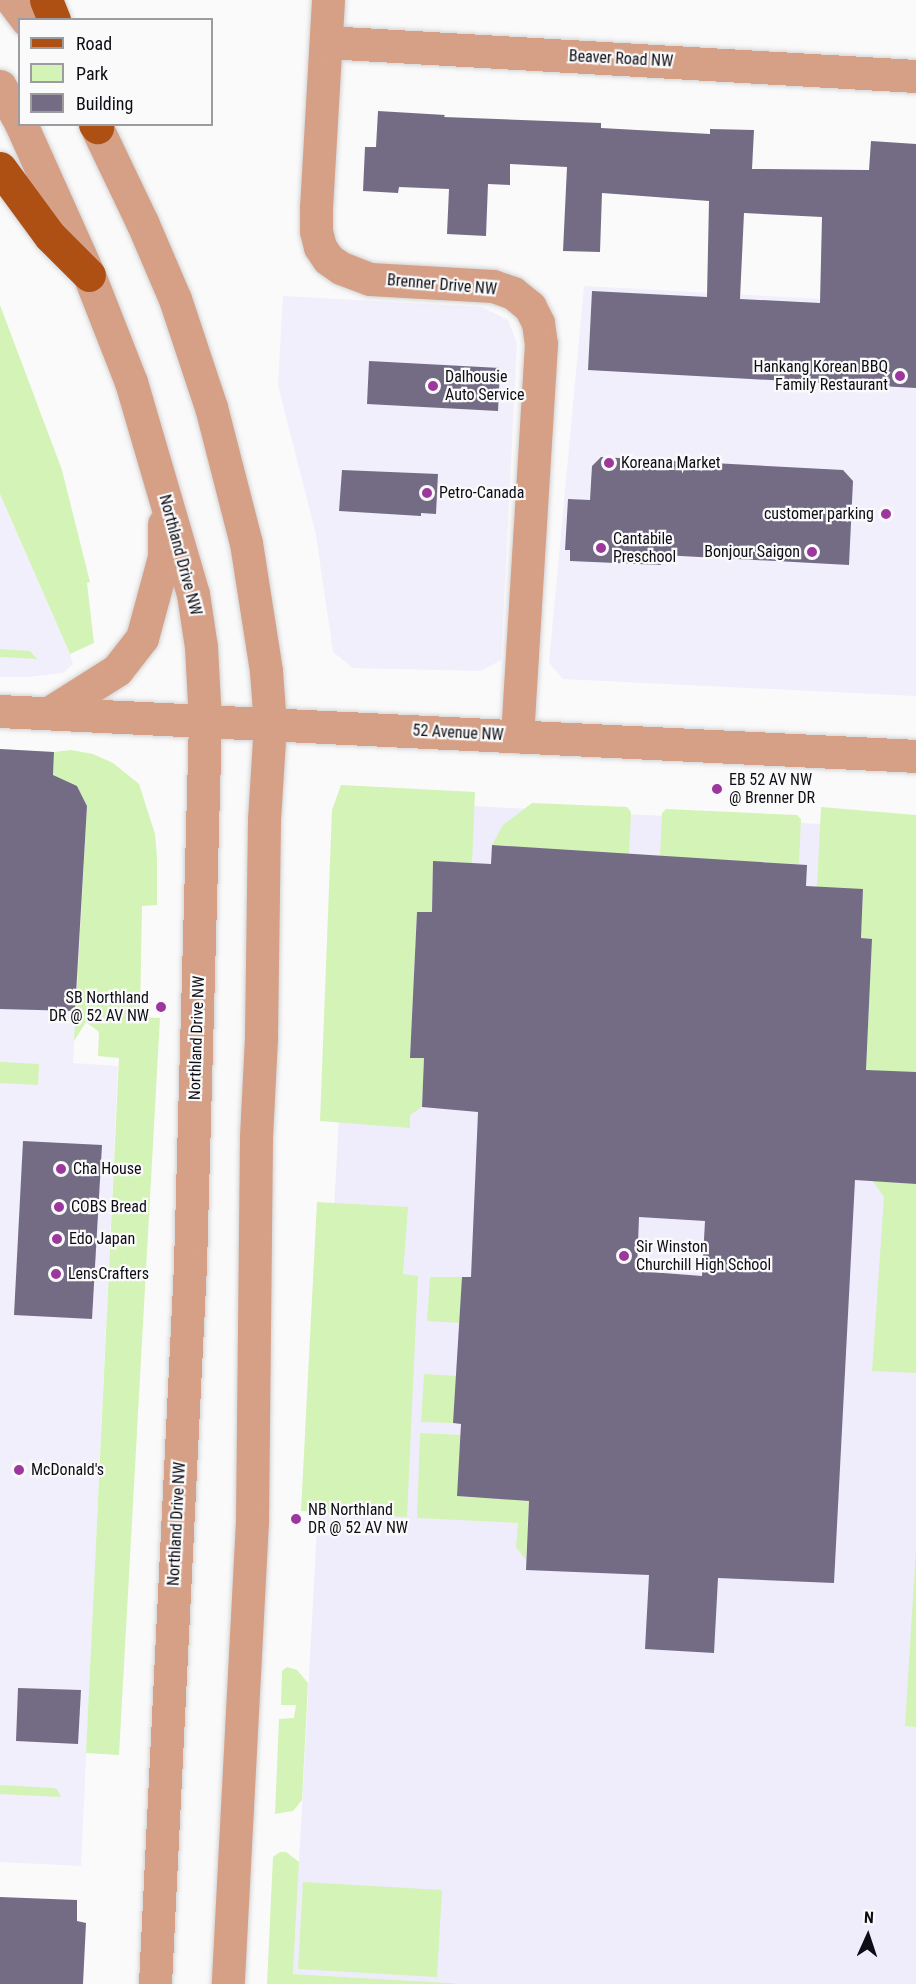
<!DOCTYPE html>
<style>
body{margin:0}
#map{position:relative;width:916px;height:1984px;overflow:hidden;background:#fafafa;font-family:"Roboto Condensed",sans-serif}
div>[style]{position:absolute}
.commercial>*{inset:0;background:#f1effc}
.built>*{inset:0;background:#efedfc}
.green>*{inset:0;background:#d4f3b6}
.building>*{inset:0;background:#746c85}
.roads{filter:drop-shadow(0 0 2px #d4d4d6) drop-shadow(0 0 2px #d4d4d6)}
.minor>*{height:33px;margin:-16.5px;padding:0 16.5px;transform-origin:16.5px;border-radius:16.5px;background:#d6a086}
.major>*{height:33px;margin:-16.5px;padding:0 16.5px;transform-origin:16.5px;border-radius:16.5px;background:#ae5013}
.dots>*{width:16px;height:16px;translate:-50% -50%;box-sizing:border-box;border:3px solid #fafafa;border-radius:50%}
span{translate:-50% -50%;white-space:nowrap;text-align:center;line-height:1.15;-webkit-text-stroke:4.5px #fafafa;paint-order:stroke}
.street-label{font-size:16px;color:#0e0d16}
.poi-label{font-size:16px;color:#0e0d16}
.right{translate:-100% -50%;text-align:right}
.left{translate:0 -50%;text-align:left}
.legend{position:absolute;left:18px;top:18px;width:195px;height:108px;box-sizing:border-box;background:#fafafa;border:2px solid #9c9b9f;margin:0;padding:8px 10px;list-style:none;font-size:18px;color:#0e0d16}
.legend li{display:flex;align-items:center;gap:12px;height:30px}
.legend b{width:30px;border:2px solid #9c9b9f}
.north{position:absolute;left:838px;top:1906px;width:60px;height:60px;-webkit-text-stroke:4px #fafafa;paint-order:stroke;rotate:3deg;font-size:16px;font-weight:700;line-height:24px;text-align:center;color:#0e0d16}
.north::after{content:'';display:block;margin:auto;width:21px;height:27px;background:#0e0d16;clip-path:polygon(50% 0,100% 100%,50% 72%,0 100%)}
</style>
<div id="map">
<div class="commercial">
<div style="clip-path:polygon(584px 286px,916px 304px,916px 696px,563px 679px,549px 663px)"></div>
<div style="clip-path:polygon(283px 296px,482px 307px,508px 320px,517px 343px,501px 660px,481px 671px,353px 668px,333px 652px,316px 535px,278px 385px)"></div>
<div style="clip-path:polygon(0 494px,70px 654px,73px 664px,63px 673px,27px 677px,0 677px)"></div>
<div style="clip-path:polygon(0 749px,54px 752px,53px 777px,71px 782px,85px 799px,87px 806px,73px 1063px,118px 1066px,81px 1866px,0 1862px)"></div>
</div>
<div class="built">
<div style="clip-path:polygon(356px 800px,916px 829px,916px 1984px,466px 1984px,293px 1974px)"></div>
</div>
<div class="green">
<div style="clip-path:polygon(0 305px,62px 470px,90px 582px,87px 583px,94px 643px,70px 654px,0 494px)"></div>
<div style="clip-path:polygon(0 649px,30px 651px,37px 659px,0 657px)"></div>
<div style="clip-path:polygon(71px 750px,93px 754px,113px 763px,139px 784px,155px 834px,157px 857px,157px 905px,142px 906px,140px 1017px,160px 1018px,119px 1755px,86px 1753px,119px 1058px,98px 1056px,99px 1032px,86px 1022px,74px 1041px,87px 806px,77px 786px,53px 777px,54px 752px)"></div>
<div style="clip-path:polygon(341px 785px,475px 792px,472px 863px,433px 862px,432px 912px,417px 913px,410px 1058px,424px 1058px,422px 1107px,410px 1115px,410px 1128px,320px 1121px,332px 810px)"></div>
<div style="clip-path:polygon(532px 803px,627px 807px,631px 812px,629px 855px,492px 845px,503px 825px)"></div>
<div style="clip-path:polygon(821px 807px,916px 815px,916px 1072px,865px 1088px,872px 939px,861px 938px,863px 890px,817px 887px)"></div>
<div style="clip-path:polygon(666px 809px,797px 815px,801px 819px,799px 864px,660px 857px,662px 813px)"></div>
<div style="clip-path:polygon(0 1062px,39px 1064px,38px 1085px,0 1083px)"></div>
<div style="clip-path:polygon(873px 1181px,916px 1184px,916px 1373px,872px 1371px,884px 1197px)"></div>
<div style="clip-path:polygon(317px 1202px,408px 1207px,403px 1274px,418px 1276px,407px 1517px,301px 1511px)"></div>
<div style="clip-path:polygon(430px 1277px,462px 1277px,460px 1323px,427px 1321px)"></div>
<div style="clip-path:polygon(424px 1374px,457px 1376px,453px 1423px,421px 1422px)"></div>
<div style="clip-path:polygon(420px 1433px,461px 1435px,457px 1496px,529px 1501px,526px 1560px,516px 1547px,518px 1523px,417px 1518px)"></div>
<div style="clip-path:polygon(916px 1549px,916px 1727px,905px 1726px)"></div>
<div style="clip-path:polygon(287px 1667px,297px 1670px,308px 1683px,302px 1800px,293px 1811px,275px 1814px,279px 1719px,294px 1718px,296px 1705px,281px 1705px,282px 1671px)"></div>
<div style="clip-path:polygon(0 1785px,52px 1788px,57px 1789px,61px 1797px,0 1794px)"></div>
<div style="clip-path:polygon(280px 1852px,286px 1852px,299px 1862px,293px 1974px,466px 1984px,267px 1984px,273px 1857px)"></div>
<div style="clip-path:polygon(303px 1882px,442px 1890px,437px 1977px,298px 1969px)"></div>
</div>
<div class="building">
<div style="clip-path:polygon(evenodd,378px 111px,445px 115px,444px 117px,601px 123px,601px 128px,710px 134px,710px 129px,754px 130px,752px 169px,869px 170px,871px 141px,916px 144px,916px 388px,588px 370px,592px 291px,707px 297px,709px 201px,602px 193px,600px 252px,563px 251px,567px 167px,510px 164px,510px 185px,488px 184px,486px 236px,447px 234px,449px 189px,399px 187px,398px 193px,363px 191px,365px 147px,376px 147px,378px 111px,744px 213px,822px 217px,820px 303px,740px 299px,744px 213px)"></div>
<div style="clip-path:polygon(369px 361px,500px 368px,498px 411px,367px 404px)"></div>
<div style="clip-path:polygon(601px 457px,843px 470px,853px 481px,849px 565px,662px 555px,661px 565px,570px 561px,570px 550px,565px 550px,568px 499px,590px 500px,592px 466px)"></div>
<div style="clip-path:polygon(342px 470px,438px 474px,436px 514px,421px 513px,421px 516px,339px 511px)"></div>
<div style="clip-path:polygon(0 749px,54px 752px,53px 775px,77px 786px,87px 806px,75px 1011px,0 1009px)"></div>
<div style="clip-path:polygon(evenodd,492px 845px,807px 865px,806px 886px,863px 889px,861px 938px,872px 939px,866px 1070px,916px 1072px,916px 1184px,855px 1180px,834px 1583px,718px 1578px,714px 1653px,645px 1649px,649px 1575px,526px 1570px,529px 1501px,457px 1496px,461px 1424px,453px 1423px,462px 1277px,471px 1277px,478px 1112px,422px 1107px,424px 1058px,410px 1058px,417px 912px,432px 912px,433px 861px,491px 864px,492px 845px,639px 1217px,705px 1221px,702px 1276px,637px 1271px,639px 1217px)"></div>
<div style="clip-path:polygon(23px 1141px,102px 1145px,92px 1319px,14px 1315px)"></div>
<div style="clip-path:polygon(18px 1688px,81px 1690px,78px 1744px,16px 1741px)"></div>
<div style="clip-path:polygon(0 1897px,77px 1900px,77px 1921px,86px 1923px,83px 1984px,0 1984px)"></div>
</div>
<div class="roads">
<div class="minor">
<div style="left:12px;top:0;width:25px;rotate:53deg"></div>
<div style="left:328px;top:0;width:207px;rotate:93.3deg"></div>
<div style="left:316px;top:207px;width:24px;rotate:90deg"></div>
<div style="left:316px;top:231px;width:16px;rotate:76deg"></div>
<div style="left:320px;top:247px;width:14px;rotate:56deg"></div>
<div style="left:328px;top:259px;width:16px;rotate:35deg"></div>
<div style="left:341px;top:268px;width:31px;rotate:21deg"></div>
<div style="left:370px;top:279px;width:123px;rotate:3.3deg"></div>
<div style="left:493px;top:286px;width:21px;rotate:19deg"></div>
<div style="left:513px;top:293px;width:22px;rotate:39deg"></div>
<div style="left:530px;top:307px;width:18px;rotate:63deg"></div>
<div style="left:538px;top:323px;width:21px;rotate:82deg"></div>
<div style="left:541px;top:344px;width:393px;rotate:93.5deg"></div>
<div style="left:326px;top:42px;width:591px;rotate:3.3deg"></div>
<div style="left:0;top:86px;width:41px;rotate:60.9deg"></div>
<div style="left:21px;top:124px;width:166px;rotate:65.8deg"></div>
<div style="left:89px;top:275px;width:115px;rotate:68.6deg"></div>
<div style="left:131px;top:382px;width:221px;rotate:73.7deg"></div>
<div style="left:193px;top:594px;width:54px;rotate:81.4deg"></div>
<div style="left:201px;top:647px;width:74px;rotate:86.9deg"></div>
<div style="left:205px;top:721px;width:544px;rotate:91.58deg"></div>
<div style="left:190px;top:1265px;width:720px;rotate:92.79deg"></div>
<div style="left:95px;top:124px;width:109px;rotate:64.4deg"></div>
<div style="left:142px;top:222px;width:84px;rotate:66.8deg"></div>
<div style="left:175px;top:299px;width:114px;rotate:71.6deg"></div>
<div style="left:211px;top:407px;width:140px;rotate:75.6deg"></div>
<div style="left:246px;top:543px;width:130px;rotate:81.1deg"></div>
<div style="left:266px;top:671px;width:53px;rotate:85.7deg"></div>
<div style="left:270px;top:724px;width:96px;rotate:93.6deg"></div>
<div style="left:264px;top:820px;width:218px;rotate:90.8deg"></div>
<div style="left:261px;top:1038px;width:100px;rotate:92.9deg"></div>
<div style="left:256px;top:1138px;width:383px;rotate:90.6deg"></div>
<div style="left:252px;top:1521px;width:464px;rotate:93deg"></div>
<div style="left:0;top:711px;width:917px;rotate:2.81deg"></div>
<div style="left:49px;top:713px;width:80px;rotate:-32.3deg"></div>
<div style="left:117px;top:670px;width:41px;rotate:-52deg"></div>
<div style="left:142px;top:638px;width:84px;rotate:-74.8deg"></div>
<div style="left:164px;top:557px;width:33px;rotate:-90deg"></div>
</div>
<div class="major">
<div style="left:46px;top:0;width:22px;rotate:68deg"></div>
<div style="left:95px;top:124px;width:4px;rotate:56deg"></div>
<div style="left:0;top:168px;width:84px;rotate:53.7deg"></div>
<div style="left:50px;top:236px;width:55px;rotate:45deg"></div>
</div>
</div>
<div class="dots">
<div style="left:900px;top:376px;background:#9c389d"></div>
<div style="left:433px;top:386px;background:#9c389d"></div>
<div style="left:609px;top:463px;background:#9c389d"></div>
<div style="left:427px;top:493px;background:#9c389d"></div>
<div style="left:886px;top:514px;background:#9c389d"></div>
<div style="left:601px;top:548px;background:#9c389d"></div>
<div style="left:812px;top:552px;background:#9c389d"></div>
<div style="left:717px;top:789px;background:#9c389d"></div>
<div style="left:161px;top:1007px;background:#9c389d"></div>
<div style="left:61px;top:1169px;background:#9c389d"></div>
<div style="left:59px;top:1207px;background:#9c389d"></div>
<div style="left:57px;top:1239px;background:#9c389d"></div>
<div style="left:624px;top:1256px;background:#9c389d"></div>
<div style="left:56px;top:1274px;background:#9c389d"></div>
<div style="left:19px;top:1470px;background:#9c389d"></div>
<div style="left:296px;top:1519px;background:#9c389d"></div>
</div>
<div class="street-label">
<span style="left:621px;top:59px;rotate:3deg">Beaver Road NW</span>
<span style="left:442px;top:285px;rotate:5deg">Brenner Drive NW</span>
<span style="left:180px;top:555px;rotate:75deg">Northland Drive NW</span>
<span style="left:458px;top:733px;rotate:3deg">52 Avenue NW</span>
<span style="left:197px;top:1038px;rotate:-88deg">Northland Drive NW</span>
<span style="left:177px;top:1524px;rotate:-87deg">Northland Drive NW</span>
</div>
<div class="poi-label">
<span class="right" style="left:888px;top:376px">Hankang Korean BBQ<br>Family Restaurant</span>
<span class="left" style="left:445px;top:386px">Dalhousie<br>Auto Service</span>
<span class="left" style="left:621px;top:463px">Koreana Market</span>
<span class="left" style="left:439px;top:493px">Petro-Canada</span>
<span class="right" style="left:874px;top:514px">customer parking</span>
<span class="left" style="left:613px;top:548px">Cantabile<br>Preschool</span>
<span class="right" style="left:800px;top:552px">Bonjour Saigon</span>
<span class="left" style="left:729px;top:789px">EB 52 AV NW<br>@ Brenner DR</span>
<span class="right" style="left:149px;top:1007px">SB Northland<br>DR @ 52 AV NW</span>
<span class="left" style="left:73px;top:1169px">Cha House</span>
<span class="left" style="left:71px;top:1207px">COBS Bread</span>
<span class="left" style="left:69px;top:1239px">Edo Japan</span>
<span class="left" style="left:636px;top:1256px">Sir Winston<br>Churchill High School</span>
<span class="left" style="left:68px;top:1274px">LensCrafters</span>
<span class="left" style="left:31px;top:1470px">McDonald's</span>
<span class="left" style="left:308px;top:1519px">NB Northland<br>DR @ 52 AV NW</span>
</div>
<ul class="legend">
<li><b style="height:8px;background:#ae5013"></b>Road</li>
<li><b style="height:16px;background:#d4f3b6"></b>Park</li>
<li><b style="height:16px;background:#746c85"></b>Building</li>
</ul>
<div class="north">N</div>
</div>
